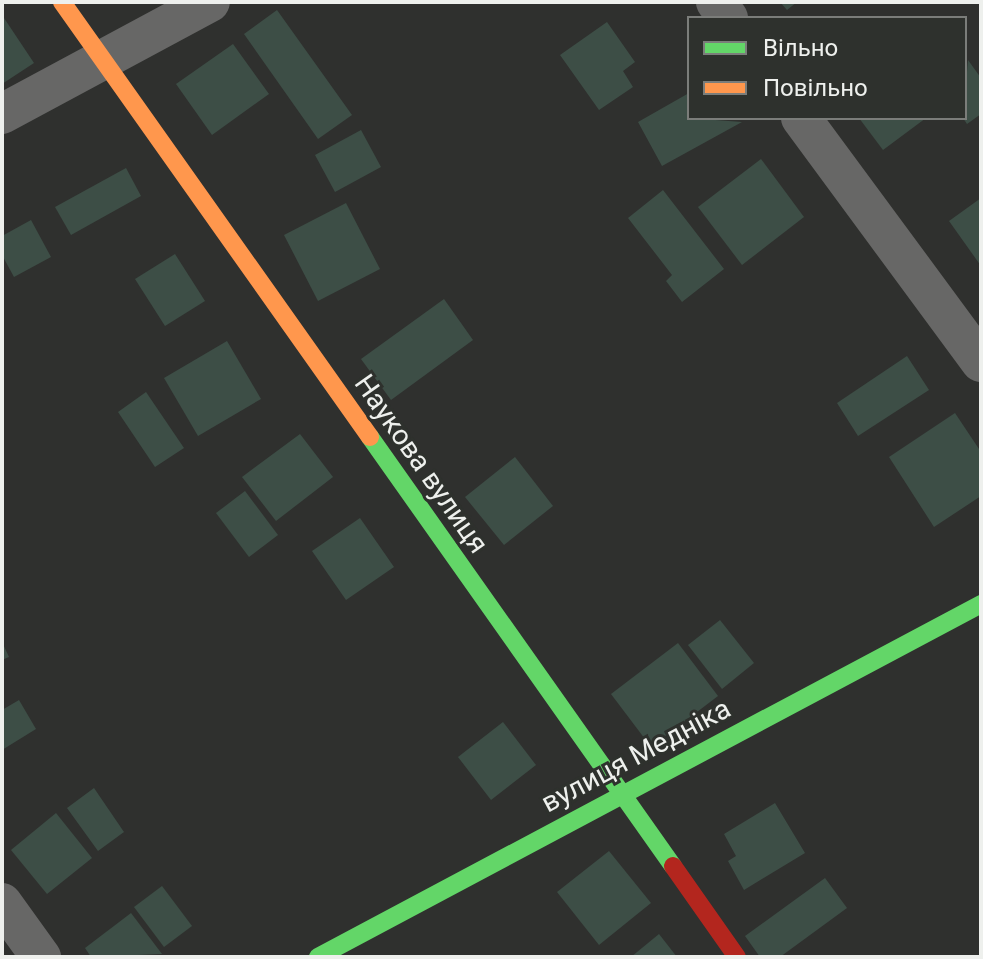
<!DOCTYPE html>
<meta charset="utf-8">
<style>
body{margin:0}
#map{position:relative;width:983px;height:959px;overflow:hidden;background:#2f302e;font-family:Roboto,sans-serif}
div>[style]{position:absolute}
.building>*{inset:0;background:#3d4e46}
.street>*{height:40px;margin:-20px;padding:0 20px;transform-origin:20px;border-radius:20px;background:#676766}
.fast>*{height:18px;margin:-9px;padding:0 9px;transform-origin:9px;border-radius:9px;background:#63d668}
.slow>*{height:18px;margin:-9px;padding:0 9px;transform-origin:9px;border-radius:9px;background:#ff974d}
.jam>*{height:18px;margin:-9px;padding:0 9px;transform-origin:9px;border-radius:9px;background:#b3261e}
span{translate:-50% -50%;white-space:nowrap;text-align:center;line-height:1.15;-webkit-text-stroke:6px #2e312d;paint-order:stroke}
.street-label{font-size:28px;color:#eef0ed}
.frame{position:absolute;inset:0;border:4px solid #eef0ed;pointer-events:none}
.legend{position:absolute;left:687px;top:16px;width:280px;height:104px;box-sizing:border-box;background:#2e312d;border:2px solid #7b7d7a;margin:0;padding:10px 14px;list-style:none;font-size:24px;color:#eef0ed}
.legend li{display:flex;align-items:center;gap:16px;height:40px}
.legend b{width:40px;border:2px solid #7b7d7a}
</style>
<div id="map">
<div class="building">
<div style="clip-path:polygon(780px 2px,797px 2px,787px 10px)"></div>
<div style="clip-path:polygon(277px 10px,352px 115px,318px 139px,244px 34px)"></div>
<div style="clip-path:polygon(2px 15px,34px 63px,2px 84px)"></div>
<div style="clip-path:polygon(607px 22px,635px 62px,623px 71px,633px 87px,599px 110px,560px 55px)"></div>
<div style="clip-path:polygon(233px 44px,269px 94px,212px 135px,176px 84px)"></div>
<div style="clip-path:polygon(968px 60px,981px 78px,981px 114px,967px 124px,963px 118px)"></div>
<div style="clip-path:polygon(689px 93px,689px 118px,742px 122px,662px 166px,638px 122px)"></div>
<div style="clip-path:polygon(859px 118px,926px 118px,883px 150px)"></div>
<div style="clip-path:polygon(361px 130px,381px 167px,335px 192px,315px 155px)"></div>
<div style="clip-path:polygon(761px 159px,804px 217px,742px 265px,698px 207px)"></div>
<div style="clip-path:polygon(126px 168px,141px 196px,71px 235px,55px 207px)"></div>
<div style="clip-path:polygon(663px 190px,724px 269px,682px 302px,666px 281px,672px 275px,628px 218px)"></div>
<div style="clip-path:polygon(981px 198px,981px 266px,949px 221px)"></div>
<div style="clip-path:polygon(346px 203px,380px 269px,318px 301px,284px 235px)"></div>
<div style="clip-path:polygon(31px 220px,51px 257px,14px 277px,2px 255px,2px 236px)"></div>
<div style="clip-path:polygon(175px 254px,205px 301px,165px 326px,135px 279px)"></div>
<div style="clip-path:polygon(444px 299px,473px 340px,391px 400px,361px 359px)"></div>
<div style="clip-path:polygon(227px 341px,261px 399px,198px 436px,164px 378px)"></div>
<div style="clip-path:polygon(907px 356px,929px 390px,858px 436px,837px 403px)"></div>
<div style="clip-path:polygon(146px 392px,184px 448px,155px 467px,118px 412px)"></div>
<div style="clip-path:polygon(955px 413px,981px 452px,981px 496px,934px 527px,889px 457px)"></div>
<div style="clip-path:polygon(300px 434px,333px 477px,276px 521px,242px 477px)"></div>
<div style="clip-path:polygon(515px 457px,553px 506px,504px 545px,465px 497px)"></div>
<div style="clip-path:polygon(245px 491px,278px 535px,249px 557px,216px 513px)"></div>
<div style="clip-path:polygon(360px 518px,394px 567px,346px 600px,312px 551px)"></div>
<div style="clip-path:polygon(720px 620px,754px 663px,722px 689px,688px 645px)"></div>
<div style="clip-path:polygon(2px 642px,9px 657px,2px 660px)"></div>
<div style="clip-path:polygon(678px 643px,718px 696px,651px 747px,611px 694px)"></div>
<div style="clip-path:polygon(19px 700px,36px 729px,2px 750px,2px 710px)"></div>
<div style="clip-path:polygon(503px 722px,536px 765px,491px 800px,458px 757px)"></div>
<div style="clip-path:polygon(94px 788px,124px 832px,98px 851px,67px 808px)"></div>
<div style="clip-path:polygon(775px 803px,805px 853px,744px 890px,728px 861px,736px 856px,724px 834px)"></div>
<div style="clip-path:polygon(56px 813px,92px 858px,47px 894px,11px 850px)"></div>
<div style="clip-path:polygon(609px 851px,651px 903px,599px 945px,557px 892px)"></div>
<div style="clip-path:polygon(825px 878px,847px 908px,780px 957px,760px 957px,745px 936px)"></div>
<div style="clip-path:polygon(162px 886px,192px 926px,164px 947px,134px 907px)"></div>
<div style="clip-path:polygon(131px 913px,162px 954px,91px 957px,85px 948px)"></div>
<div style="clip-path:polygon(659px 934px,677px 957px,631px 957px)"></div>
</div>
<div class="street">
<div style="left:716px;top:2px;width:20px;rotate:53deg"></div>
<div style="left:2px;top:114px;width:236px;rotate:-28.3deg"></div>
<div style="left:801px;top:118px;width:303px;rotate:53.6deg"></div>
<div style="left:2px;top:903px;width:67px;rotate:54.2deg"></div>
</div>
<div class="fast">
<div style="left:370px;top:437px;width:525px;rotate:54.77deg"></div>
<div style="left:318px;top:957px;width:751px;rotate:-28.03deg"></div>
</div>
<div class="slow">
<div style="left:62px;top:2px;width:533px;rotate:54.7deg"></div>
</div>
<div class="jam">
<div style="left:673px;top:866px;width:111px;rotate:54.9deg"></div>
</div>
<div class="street-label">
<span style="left:421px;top:464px;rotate:55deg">Наукова вулиця</span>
<span style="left:636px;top:756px;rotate:-28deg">вулиця Медніка</span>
</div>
<div class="frame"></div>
<ul class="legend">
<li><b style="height:10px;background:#63d668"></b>Вільно</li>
<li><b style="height:10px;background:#ff974d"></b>Повільно</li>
</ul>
</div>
